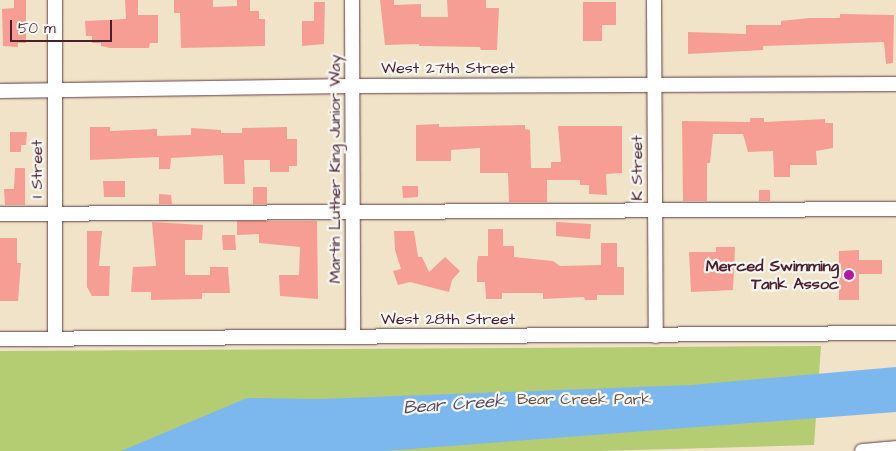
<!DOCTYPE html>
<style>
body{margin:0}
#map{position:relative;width:896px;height:451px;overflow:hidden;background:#f0e3c8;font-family:"Architects Daughter",sans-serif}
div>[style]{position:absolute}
.green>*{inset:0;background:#b4cd72}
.water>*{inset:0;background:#7cb8ee}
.building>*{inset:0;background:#f69e94}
.roads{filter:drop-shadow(0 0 1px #633c43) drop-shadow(0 0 1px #633c43)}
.minor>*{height:14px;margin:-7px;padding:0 7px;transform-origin:7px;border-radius:7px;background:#fff}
.dots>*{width:14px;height:14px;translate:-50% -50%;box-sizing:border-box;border:2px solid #f6f6f2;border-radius:50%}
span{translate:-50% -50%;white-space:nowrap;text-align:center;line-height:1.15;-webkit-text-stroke:4.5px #f6f6f2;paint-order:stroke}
.street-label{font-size:16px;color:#4a1f2b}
.poi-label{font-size:16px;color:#4a1f2b;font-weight:700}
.right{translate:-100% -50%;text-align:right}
.park-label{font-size:16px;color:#6a5340}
.water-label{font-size:18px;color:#594d66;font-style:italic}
.scale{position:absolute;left:10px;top:20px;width:102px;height:22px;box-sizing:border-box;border:2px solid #4a1f2b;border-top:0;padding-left:6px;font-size:15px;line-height:18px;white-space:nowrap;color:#4a1f2b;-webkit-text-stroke:4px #f6f6f2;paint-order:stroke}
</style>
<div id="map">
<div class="green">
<div style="clip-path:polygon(821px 346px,814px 445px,600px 451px,0 451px,0 351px)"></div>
</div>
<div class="water">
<div style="clip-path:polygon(896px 367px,896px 412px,385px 451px,121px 451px,247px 398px,321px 399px,691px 385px)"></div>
</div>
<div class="building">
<div style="clip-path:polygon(14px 0,26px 0,26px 43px,18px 43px,18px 47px,3px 46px,2px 9px,14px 8px)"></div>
<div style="clip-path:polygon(125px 0,138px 0,138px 15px,158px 15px,158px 43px,150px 43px,149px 48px,110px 48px,101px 46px,101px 43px,92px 43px,92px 36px,86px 36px,85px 21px,126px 19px)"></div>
<div style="clip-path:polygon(174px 0,213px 0,213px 7px,237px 6px,237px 0,250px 0,250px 11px,259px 11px,259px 19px,265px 19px,265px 46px,181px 48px,180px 13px,174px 13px)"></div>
<div style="clip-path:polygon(380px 0,394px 0,394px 5px,421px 4px,421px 17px,448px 17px,447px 0,486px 0,486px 8px,499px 8px,497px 50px,481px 50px,480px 47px,419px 46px,419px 44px,385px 45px)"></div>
<div style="clip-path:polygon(314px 2px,325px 2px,324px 44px,302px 46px,302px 21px,314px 21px)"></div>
<div style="clip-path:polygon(583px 2px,616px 2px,616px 25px,602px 25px,602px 41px,583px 41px)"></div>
<div style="clip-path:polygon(840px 14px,894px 15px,893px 63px,886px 64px,884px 42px,763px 46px,763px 50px,688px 54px,688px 32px,746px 34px,746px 25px,781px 25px,781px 21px,809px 18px,840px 18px)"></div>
<div style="clip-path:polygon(750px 118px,764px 118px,764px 122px,825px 119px,825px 123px,833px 123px,833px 148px,816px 151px,817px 165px,790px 165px,790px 177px,774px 177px,773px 151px,748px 152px,743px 134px,713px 134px,710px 163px,707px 163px,707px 201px,683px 201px,682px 121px,750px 122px)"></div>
<div style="clip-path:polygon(439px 124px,439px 127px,525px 125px,525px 129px,530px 130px,531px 168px,551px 168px,551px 162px,561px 162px,558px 126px,622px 126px,622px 173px,606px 174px,607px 195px,589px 194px,589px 185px,580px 185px,580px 180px,547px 180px,547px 202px,509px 202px,508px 173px,480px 173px,480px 148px,451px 150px,451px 161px,416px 161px,416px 125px)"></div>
<div style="clip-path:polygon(90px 127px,110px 127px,110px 131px,157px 129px,157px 136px,191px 135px,191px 128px,221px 130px,221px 133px,242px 133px,242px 128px,287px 127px,287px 139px,297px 139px,297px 166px,289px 166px,289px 172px,270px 172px,270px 160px,244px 160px,245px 184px,224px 184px,223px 155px,171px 158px,170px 169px,159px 169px,159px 157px,90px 160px)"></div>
<div style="clip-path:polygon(10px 132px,27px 132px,26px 145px,21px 145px,21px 152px,10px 152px)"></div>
<div style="clip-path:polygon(15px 168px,25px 168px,25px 205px,5px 205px,4px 189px,14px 189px)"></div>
<div style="clip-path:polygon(103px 181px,125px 181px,125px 197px,104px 197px)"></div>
<div style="clip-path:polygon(402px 186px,418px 186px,418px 197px,403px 198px)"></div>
<div style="clip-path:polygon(253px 187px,267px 187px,267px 204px,253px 204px)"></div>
<div style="clip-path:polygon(759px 190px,770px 190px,770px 201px,759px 201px)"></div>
<div style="clip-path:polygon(159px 194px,171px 195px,172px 204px,159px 204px)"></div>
<div style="clip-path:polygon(237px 221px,317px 221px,318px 299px,280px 296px,279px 275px,299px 275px,300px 247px,259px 243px,259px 234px,237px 235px)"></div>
<div style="clip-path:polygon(152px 222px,203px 225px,202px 240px,185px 240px,185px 275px,210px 275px,210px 267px,228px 267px,230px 293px,202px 293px,202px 299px,151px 300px,151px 292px,131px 292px,133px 267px,156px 266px)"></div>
<div style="clip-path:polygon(556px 222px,591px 224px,590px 239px,556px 236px)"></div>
<div style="clip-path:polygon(488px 229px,503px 229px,503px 246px,514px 246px,514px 257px,553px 261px,560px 266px,601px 265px,601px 243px,617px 243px,617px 267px,624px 267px,624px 295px,597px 295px,597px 300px,585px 300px,584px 297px,543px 299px,543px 293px,502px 293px,502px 299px,486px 299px,485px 282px,477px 282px,477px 264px,478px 256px,488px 256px)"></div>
<div style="clip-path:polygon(87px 231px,102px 231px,99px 266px,110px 266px,109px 296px,92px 296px,87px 287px)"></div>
<div style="clip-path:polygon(394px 231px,414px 231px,418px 257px,422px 257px,429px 272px,445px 257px,460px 271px,452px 280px,449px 292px,410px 282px,398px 285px,393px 271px,401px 269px,395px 250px)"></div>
<div style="clip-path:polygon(222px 235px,235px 235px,236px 250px,223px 250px)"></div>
<div style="clip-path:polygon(0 238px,17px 238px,17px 263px,21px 263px,18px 301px,0 301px)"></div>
<div style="clip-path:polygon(716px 247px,735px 247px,733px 290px,691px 292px,689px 252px,716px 252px)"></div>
<div style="clip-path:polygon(859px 250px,859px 260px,882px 260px,882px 274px,859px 274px,859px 300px,839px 300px,839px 251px)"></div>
</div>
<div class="roads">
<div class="minor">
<div style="left:55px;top:0;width:338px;rotate:90deg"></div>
<div style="left:352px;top:0;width:337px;rotate:89.8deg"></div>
<div style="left:654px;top:0;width:336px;rotate:89.7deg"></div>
<div style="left:0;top:91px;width:352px;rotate:-0.8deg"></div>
<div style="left:352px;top:86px;width:544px;rotate:-0.21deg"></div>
<div style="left:0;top:214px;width:896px;rotate:-0.32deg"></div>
<div style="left:0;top:339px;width:896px;rotate:-0.38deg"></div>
<div style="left:862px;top:451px;width:34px;rotate:-5deg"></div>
</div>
</div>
<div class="dots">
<div style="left:849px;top:275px;background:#b5179e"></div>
</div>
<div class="street-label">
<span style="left:448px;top:68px">West 27th Street</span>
<span style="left:637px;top:168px;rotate:-90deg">K Street</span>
<span style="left:37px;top:169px;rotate:-90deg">I Street</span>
<span style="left:335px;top:169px;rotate:-90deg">Martin Luther King Junior Way</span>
<span style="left:448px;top:319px">West 28th Street</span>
</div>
<div class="poi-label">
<span class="right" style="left:839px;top:275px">Merced Swimming<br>Tank Assoc</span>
</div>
<div class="park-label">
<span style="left:584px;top:399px">Bear Creek Park</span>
</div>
<div class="water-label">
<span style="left:454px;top:405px;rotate:-4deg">Bear Creek</span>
</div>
<div class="scale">50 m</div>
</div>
